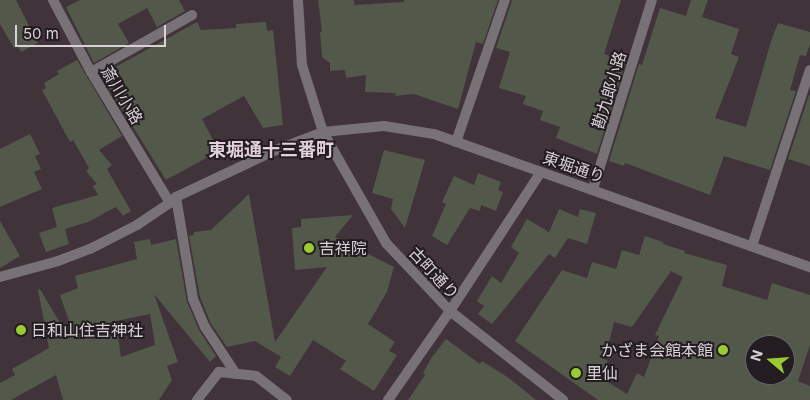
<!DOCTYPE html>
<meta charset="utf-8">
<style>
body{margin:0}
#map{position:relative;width:810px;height:400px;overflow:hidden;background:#40333a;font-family:Inter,"Noto Sans JP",sans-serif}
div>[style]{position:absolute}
.building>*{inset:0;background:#52584a}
.minor>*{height:10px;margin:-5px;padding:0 5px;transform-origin:5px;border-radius:5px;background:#787175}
.tertiary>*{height:10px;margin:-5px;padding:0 5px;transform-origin:5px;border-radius:5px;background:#787175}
.dots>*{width:14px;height:14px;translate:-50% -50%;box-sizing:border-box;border:2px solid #231c20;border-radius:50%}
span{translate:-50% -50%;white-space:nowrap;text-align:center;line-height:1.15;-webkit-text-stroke:4px #231c20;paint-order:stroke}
.street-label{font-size:16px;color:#dad1d6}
.poi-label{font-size:16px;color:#dad1d6}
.left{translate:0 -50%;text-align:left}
.right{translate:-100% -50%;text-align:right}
.neighbourhood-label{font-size:18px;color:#e2d1da;font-weight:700}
.north{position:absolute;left:745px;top:335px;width:50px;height:50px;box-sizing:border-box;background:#231c20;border:1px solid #6c6469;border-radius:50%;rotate:288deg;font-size:14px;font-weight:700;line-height:20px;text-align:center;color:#dad1d6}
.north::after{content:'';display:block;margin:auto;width:18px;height:22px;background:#9bcb32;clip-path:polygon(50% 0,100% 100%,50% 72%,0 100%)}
.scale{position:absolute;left:15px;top:25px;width:151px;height:22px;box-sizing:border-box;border:2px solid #dad1d6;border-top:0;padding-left:6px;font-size:15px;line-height:18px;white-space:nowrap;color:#dad1d6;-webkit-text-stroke:4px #231c20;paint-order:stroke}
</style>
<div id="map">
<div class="building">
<div style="clip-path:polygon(0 0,16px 0,38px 43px,21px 52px,18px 46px,14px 48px,0 24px)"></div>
<div style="clip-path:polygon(80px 0,179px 0,185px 11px,157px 27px,147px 8px,118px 24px,129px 43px,94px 63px,66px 7px)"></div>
<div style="clip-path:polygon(318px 0,354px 0,354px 5px,404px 2px,404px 0,498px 0,483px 44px,476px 42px,458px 109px,414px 94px,395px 96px,396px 93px,365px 92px,366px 75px,346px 78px,345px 70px,330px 71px,330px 63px,322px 57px,320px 32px,322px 32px)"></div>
<div style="clip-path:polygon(512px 0,621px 0,604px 54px,626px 60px,597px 154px,556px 138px,560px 127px,540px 120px,543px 111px,523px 104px,526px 96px,499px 88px,510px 52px,496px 48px)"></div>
<div style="clip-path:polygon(691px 0,708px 0,702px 17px,739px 29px,731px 54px,739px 57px,715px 118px,746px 127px,772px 38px,778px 23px,810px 32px,810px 44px,806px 56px,800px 55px,790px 90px,796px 91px,770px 170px,724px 156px,710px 195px,625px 163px,624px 166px,609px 161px,639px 64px,642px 65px,660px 8px,686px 16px)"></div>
<div style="clip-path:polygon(197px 22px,201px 30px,236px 28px,236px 24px,266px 22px,267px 31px,273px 30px,283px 125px,263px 128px,244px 96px,202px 119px,219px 151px,166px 180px,101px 75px)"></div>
<div style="clip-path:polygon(77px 60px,122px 136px,99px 150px,112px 165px,107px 169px,131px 211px,123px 216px,116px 207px,88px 222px,65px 229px,69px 244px,46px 252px,39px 233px,57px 227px,52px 208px,98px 195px,93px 186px,97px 184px,86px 171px,89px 168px,73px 140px,70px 142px,42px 90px,46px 88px,44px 83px,59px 74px,57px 71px)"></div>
<div style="clip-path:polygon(809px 95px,810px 96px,810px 166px,788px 159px)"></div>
<div style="clip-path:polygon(30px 134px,40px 154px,35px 156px,41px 169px,34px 172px,42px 189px,0 207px,0 149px)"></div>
<div style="clip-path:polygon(384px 150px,425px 160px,405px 228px,391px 209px,393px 199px,372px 193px)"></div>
<div style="clip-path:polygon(478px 173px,501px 182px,498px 190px,503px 192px,496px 211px,481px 205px,480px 211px,470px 208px,447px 245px,432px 236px,446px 204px,442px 202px,454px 176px,474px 185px)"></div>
<div style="clip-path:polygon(249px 194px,275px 342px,327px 267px,295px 270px,292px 228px,301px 227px,301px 219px,353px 215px,335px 237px,394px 267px,387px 292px,368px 324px,395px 342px,389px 351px,397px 355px,374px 391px,340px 369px,346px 361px,313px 340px,290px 376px,275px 367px,281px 357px,255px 341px,227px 347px,211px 324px,200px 297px,189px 236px,194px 235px,194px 232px,211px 230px)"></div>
<div style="clip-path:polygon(559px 209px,578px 217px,580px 209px,596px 213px,587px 244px,568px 238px,555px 258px,549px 254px,492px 324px,478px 314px,484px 306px,477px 301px,492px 276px,501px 283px,519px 253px,511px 247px,527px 219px,549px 232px)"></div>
<div style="clip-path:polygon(0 221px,20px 256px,0 268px)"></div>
<div style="clip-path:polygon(evenodd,645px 236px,663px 242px,663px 244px,685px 251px,684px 253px,727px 265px,722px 286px,767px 300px,772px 283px,810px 295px,810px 345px,798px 381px,810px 386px,810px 400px,598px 400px,515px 341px,562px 270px,587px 278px,592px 262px,616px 269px,622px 250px,639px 255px,645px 236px,671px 271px,683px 277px,655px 335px,659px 336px,644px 377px,637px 373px,627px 394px,598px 376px,608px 361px,605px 359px,614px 322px,632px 327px,671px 271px,645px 236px,755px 345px,785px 345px,785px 375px,755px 375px,755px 345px)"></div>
<div style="clip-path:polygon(evenodd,150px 239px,151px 245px,176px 239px,187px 302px,199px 330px,216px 356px,210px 362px,154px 294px,178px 362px,167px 366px,172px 380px,159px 400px,63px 400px,56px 375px,11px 400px,0 400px,0 383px,15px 375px,12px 369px,49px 348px,38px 290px,40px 289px,63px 328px,70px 324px,60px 295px,78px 288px,75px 276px,137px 259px,134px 242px,150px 239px,150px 314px,155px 345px,121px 357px,116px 321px,150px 314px)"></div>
<div style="clip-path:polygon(446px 339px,480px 364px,482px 361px,509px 378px,536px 400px,408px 400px,425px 375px,423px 373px,432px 357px)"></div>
</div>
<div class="minor">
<div style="left:53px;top:0;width:81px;rotate:62.2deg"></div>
<div style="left:91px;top:72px;width:153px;rotate:58.9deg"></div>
<div style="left:91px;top:72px;width:116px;rotate:-29.4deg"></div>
<div style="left:456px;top:142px;width:150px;rotate:-71deg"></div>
<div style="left:593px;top:189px;width:198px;rotate:-72.7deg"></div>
<div style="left:176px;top:197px;width:103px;rotate:80.5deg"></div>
<div style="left:193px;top:299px;width:30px;rotate:67deg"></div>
<div style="left:205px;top:327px;width:56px;rotate:56.6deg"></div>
<div style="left:752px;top:246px;width:185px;rotate:-71.8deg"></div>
<div style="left:0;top:277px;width:60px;rotate:-15.4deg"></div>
<div style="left:58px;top:261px;width:34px;rotate:-21deg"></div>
<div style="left:90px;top:249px;width:53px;rotate:-27.1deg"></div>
<div style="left:137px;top:225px;width:40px;rotate:-34deg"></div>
<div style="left:170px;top:203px;width:8px;rotate:-45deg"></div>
<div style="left:176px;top:197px;width:110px;rotate:-25.2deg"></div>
<div style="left:276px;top:150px;width:50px;rotate:-21deg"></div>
<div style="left:323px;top:132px;width:128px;rotate:60.4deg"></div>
<div style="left:386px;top:243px;width:93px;rotate:46.7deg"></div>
<div style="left:450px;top:311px;width:144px;rotate:38.2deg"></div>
<div style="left:388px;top:400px;width:108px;rotate:-55.1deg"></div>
<div style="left:450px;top:311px;width:166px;rotate:-56.8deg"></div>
</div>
<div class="tertiary">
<div style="left:298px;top:0;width:65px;rotate:86.5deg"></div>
<div style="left:302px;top:65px;width:70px;rotate:72.6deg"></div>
<div style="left:323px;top:132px;width:61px;rotate:-5.6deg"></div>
<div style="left:384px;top:126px;width:51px;rotate:9.1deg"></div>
<div style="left:434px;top:134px;width:399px;rotate:19.5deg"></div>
<div style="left:197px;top:400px;width:36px;rotate:-52deg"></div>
<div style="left:219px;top:372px;width:37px;rotate:6deg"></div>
<div style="left:256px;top:376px;width:39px;rotate:38deg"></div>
</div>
<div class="dots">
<div style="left:309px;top:248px;background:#9bcb32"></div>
<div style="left:21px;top:330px;background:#9bcb32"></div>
<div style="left:723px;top:350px;background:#9bcb32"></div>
<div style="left:576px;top:373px;background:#9bcb32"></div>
</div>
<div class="street-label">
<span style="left:609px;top:90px;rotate:-73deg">勘九郎小路</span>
<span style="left:122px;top:95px;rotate:59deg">斎川小路</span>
<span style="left:574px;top:167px;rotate:19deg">東堀通り</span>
<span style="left:434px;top:273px;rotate:47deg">古町通り</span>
</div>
<div class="poi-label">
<span class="left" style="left:319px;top:248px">吉祥院</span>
<span class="left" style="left:31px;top:330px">日和山住吉神社</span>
<span class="right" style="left:713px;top:350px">かざま会館本館</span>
<span class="left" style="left:586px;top:373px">里仙</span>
</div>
<div class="neighbourhood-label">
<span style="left:271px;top:150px">東堀通十三番町</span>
</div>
<div class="north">N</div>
<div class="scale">50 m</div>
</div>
